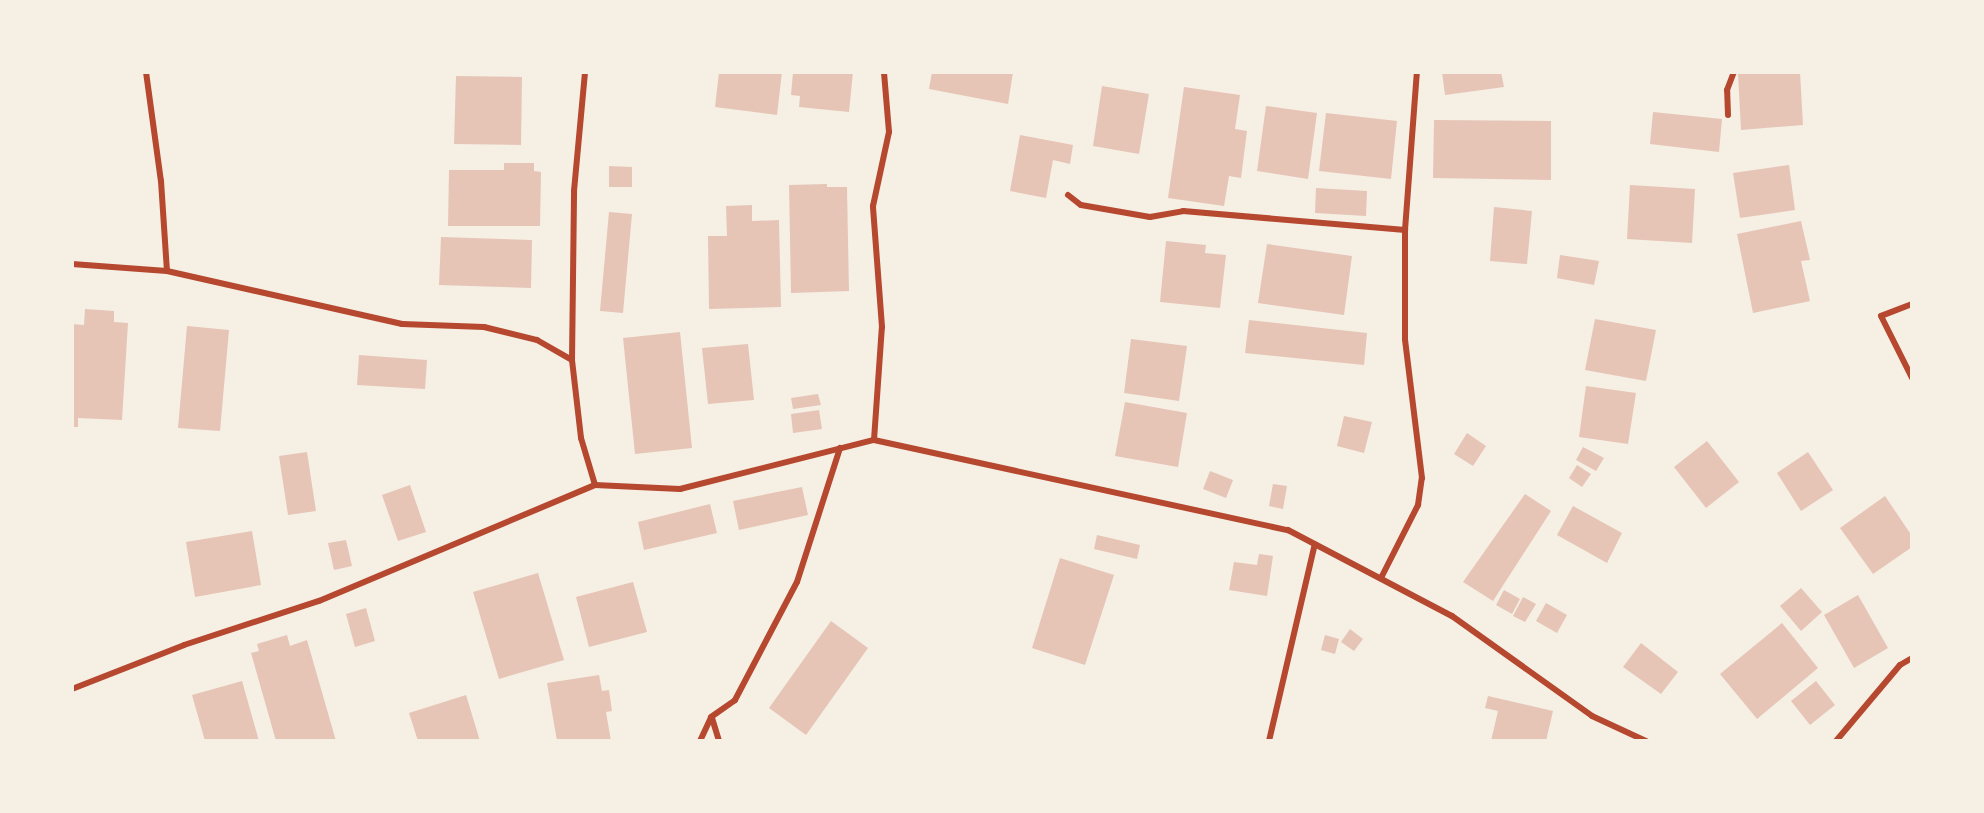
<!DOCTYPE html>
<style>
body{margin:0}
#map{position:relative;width:1984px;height:813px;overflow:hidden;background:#f6efe4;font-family:"Titillium Web",sans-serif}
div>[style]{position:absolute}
.building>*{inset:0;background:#e6c5b7}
.minor>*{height:6px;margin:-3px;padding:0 3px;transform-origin:3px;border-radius:3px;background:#b5482f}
span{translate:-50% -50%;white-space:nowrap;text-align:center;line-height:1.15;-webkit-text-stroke:6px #f6efe4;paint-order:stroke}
.frame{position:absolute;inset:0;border:74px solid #f6efe4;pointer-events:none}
</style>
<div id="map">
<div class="building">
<div style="clip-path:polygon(719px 72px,782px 72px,777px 115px,715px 107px)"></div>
<div style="clip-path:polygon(793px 72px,853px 72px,849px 112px,799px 107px,800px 96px,791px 95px)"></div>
<div style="clip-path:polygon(932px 72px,1013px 72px,1008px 104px,929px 89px)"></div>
<div style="clip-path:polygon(1442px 72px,1501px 72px,1504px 87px,1445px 95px)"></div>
<div style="clip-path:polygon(1745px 72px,1800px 72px,1803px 125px,1741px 130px,1738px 73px)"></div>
<div style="clip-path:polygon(456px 76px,522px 77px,521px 145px,454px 144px)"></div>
<div style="clip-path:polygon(1102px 86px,1149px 94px,1139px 154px,1093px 146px)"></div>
<div style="clip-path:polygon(1184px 87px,1240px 95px,1235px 129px,1247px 131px,1241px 178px,1229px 176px,1224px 206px,1168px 198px)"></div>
<div style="clip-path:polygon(1266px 106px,1317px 113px,1308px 179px,1257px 171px)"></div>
<div style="clip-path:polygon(1653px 112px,1722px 119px,1719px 152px,1650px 144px)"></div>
<div style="clip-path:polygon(1326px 113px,1397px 121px,1391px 179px,1319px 171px)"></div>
<div style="clip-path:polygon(1434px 120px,1551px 121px,1551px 180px,1433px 178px)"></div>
<div style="clip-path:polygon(1020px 135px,1073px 145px,1070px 164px,1053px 160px,1046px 198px,1010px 191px)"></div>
<div style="clip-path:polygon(504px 163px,534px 163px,534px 171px,541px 172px,540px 226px,448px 226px,449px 170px,504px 170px)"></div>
<div style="clip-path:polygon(1789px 165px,1795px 210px,1740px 218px,1733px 173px)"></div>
<div style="clip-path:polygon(609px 166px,632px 167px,632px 187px,609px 187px)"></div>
<div style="clip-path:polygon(827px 184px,827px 187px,847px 187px,849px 291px,791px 293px,789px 185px)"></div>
<div style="clip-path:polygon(1630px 185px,1695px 189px,1692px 243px,1627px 239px)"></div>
<div style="clip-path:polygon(1316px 188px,1367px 191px,1366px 216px,1315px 213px)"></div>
<div style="clip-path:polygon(752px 205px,752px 221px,779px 220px,781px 307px,709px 309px,708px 236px,727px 236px,726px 206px)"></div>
<div style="clip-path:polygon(1494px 207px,1532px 211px,1527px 264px,1490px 261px)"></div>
<div style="clip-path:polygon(609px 212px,632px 214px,623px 313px,600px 311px)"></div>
<div style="clip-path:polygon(1801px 221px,1810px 260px,1801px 261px,1810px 301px,1753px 313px,1737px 234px)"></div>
<div style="clip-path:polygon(441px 237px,532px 240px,531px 288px,439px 285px)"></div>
<div style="clip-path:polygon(1166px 241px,1206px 245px,1205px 253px,1226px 255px,1220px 308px,1160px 302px)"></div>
<div style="clip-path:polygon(1267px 244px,1352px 256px,1344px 315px,1258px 303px)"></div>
<div style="clip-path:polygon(1560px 255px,1599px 261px,1594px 285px,1557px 278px)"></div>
<div style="clip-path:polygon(85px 309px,114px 311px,114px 322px,128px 323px,122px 420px,78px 418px,78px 427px,72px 427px,72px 324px,84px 325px)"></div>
<div style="clip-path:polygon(1595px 319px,1656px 330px,1646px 381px,1585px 370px)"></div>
<div style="clip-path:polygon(1249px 320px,1367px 333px,1364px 365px,1245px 353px)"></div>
<div style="clip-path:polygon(187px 326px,229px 330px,220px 431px,178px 428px)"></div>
<div style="clip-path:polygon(680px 332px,692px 448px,635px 454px,623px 338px)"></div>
<div style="clip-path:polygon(1131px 339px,1187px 346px,1179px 401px,1124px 393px)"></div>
<div style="clip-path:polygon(748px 344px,754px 400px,708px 404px,702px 348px)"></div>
<div style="clip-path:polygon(359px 355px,427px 360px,425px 389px,357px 385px)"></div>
<div style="clip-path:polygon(1586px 386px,1636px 393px,1628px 444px,1579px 437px)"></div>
<div style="clip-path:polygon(818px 394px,821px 405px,793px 409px,791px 398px)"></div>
<div style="clip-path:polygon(1125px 402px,1187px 413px,1178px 467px,1115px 456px)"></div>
<div style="clip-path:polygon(819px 410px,822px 429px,793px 433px,791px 414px)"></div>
<div style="clip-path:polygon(1344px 416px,1372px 422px,1364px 453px,1337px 446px)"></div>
<div style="clip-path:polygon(1467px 433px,1486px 446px,1473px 466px,1454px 454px)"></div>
<div style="clip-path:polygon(1707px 441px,1739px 482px,1706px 508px,1674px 467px)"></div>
<div style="clip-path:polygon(1583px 447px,1604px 458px,1596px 471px,1576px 460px)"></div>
<div style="clip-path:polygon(307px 452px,316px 511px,288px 515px,279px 456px)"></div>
<div style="clip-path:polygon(1808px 452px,1833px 490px,1801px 511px,1777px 473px)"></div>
<div style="clip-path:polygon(1577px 465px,1591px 474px,1582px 487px,1569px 478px)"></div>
<div style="clip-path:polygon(1210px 471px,1233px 480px,1226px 498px,1203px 489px)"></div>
<div style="clip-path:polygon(1273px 484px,1287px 486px,1283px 509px,1269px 506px)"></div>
<div style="clip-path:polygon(410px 485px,426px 532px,398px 541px,382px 495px)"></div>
<div style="clip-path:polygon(802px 487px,808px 515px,739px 530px,733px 501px)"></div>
<div style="clip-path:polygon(1525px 494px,1551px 511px,1493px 601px,1463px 582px)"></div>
<div style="clip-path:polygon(1885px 496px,1912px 536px,1912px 547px,1873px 574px,1840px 528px)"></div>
<div style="clip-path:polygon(710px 504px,717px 533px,644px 550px,638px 522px)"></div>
<div style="clip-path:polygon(1573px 506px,1622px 533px,1607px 563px,1557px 535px)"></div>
<div style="clip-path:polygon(252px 531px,261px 585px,195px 597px,186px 542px)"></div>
<div style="clip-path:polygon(1097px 535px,1140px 545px,1137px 559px,1094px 549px)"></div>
<div style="clip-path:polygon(346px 540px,352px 566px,334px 570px,328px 543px)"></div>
<div style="clip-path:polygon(1259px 554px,1273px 556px,1267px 596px,1229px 590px,1234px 562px,1257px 565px)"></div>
<div style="clip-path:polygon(1060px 558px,1114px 575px,1085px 665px,1032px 648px)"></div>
<div style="clip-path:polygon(538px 573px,564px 660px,499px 679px,473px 592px)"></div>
<div style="clip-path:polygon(633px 582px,647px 632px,589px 647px,576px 597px)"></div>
<div style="clip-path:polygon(1801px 588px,1822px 612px,1801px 631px,1780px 606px)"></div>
<div style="clip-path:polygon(1504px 590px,1520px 599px,1512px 614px,1496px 605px)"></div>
<div style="clip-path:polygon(1858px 595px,1888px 648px,1854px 668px,1824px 615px)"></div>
<div style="clip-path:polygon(1523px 597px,1536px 604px,1525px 622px,1513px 616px)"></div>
<div style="clip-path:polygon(1546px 603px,1567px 615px,1557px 633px,1536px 621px)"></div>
<div style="clip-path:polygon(366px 608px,375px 641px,355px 647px,346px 614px)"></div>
<div style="clip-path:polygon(831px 621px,868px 648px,806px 735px,769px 708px)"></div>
<div style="clip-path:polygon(1782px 623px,1818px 668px,1757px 719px,1720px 674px)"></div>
<div style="clip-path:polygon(1350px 629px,1363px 639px,1354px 651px,1341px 642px)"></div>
<div style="clip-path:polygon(287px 635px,290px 646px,307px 640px,336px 741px,276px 741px,251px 653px,259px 651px,257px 644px)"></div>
<div style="clip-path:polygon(1325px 635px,1339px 639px,1335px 654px,1321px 650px)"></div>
<div style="clip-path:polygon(1641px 643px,1678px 672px,1661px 694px,1623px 667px)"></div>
<div style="clip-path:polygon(599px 675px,602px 691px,609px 690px,612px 711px,606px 712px,611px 741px,557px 741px,547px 683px)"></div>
<div style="clip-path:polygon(242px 681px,259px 741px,205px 741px,192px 695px)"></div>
<div style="clip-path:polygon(1816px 681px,1835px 705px,1810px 725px,1791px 701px)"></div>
<div style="clip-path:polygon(466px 695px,480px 741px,418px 741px,409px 713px)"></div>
<div style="clip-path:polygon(1488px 696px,1553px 711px,1546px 741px,1491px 741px,1498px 711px,1485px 708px)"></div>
</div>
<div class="minor">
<div style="left:146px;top:72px;width:110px;rotate:82.2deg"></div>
<div style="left:161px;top:181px;width:90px;rotate:86.2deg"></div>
<div style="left:1728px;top:115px;width:25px;rotate:-92deg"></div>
<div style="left:1727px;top:90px;width:19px;rotate:-69deg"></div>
<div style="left:1068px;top:195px;width:16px;rotate:38deg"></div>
<div style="left:1081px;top:205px;width:70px;rotate:9.9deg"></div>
<div style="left:1150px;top:217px;width:34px;rotate:-10deg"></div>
<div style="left:1183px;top:211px;width:223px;rotate:4.9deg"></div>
<div style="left:72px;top:264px;width:95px;rotate:4.2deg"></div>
<div style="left:167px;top:271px;width:241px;rotate:12.7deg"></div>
<div style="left:402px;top:324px;width:82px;rotate:2.1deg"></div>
<div style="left:484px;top:327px;width:55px;rotate:13.8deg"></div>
<div style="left:537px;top:340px;width:40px;rotate:29.7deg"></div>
<div style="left:572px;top:360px;width:79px;rotate:83.4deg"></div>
<div style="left:581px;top:438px;width:49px;rotate:73.4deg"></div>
<div style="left:595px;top:485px;width:85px;rotate:2.7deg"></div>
<div style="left:680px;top:489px;width:200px;rotate:-14.2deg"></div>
<div style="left:874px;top:440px;width:424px;rotate:12.3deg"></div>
<div style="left:1288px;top:530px;width:185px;rotate:27.7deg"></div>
<div style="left:1452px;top:616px;width:172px;rotate:35.5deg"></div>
<div style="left:1592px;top:716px;width:60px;rotate:24.8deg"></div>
<div style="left:1912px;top:304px;width:33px;rotate:159deg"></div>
<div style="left:1881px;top:316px;width:69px;rotate:63.4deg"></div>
<div style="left:572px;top:360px;width:169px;rotate:-89.3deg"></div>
<div style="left:574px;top:191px;width:120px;rotate:-84.7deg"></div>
<div style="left:874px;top:440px;width:113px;rotate:-86deg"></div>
<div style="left:882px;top:327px;width:121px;rotate:-94.3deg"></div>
<div style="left:873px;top:206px;width:76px;rotate:-77.8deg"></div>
<div style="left:889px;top:132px;width:60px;rotate:-94.8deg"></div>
<div style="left:1381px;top:578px;width:82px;rotate:-63.1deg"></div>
<div style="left:1418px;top:505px;width:27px;rotate:-82deg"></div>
<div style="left:1422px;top:478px;width:140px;rotate:-97deg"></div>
<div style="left:1405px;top:339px;width:109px;rotate:-90deg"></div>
<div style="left:1405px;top:230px;width:158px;rotate:-85.7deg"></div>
<div style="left:72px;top:689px;width:120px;rotate:-21.4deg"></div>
<div style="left:184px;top:645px;width:142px;rotate:-18.1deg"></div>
<div style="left:319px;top:601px;width:299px;rotate:-22.8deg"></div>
<div style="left:712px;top:718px;width:24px;rotate:73deg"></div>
<div style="left:700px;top:741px;width:26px;rotate:-65deg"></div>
<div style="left:711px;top:717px;width:29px;rotate:-35deg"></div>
<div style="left:735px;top:700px;width:133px;rotate:-62.3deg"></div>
<div style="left:797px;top:582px;width:141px;rotate:-72.2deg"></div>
<div style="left:1269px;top:741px;width:202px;rotate:-76.9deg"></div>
<div style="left:1836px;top:741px;width:99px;rotate:-49.9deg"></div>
<div style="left:1900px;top:665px;width:14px;rotate:-30deg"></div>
</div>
<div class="frame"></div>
</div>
